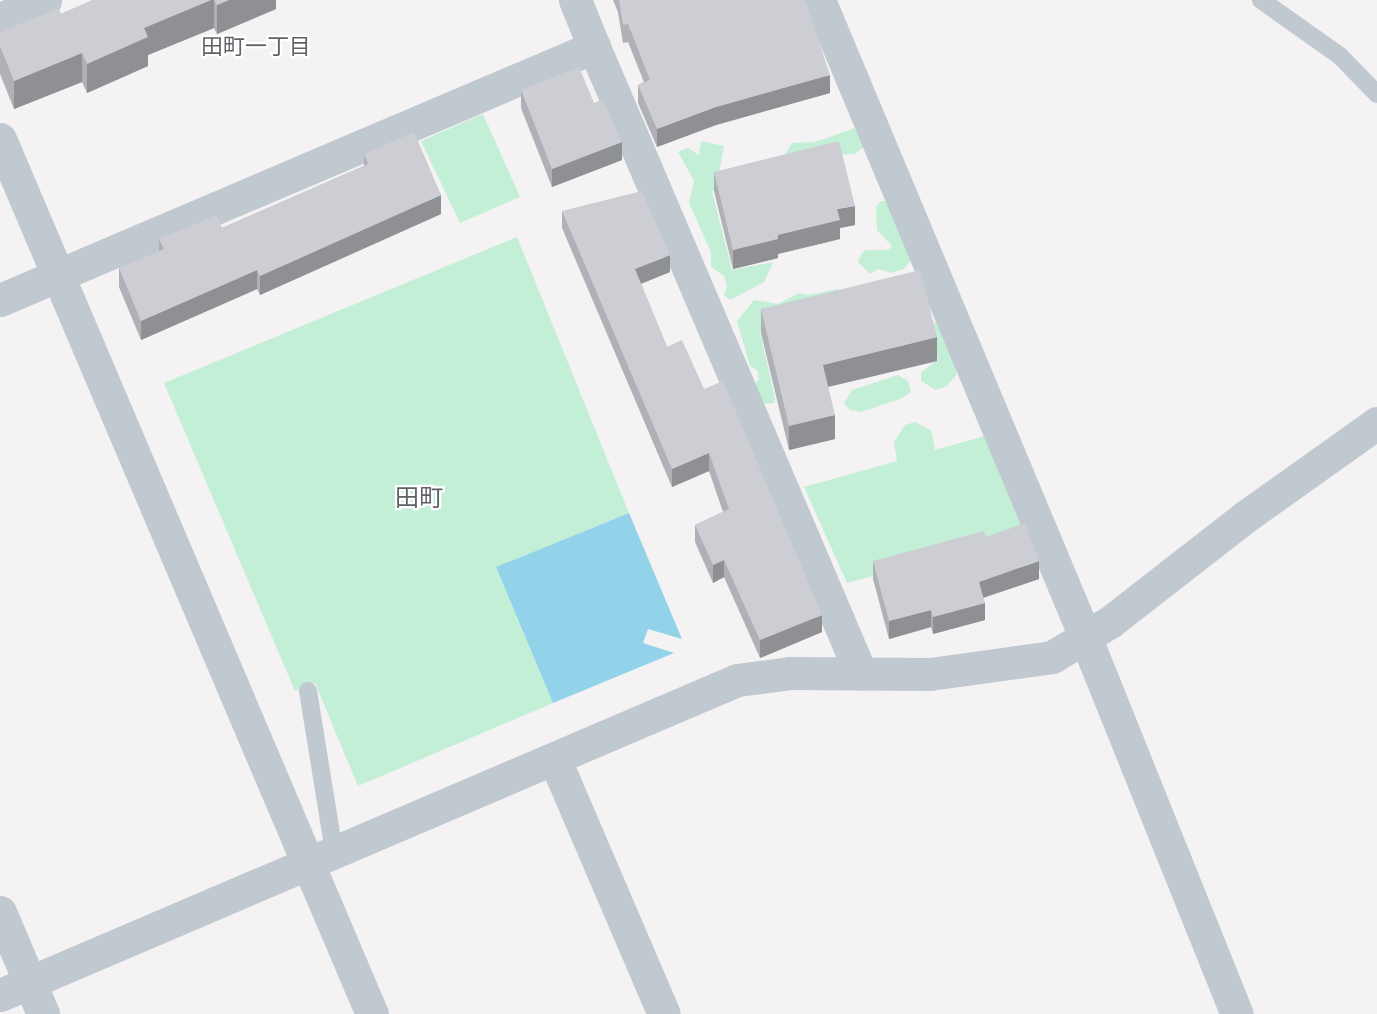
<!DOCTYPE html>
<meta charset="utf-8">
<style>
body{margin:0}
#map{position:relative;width:1377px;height:1014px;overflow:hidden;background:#f4f2f2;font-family:"Source Sans 3","Noto Sans JP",sans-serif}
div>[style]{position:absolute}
.green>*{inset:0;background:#c3efd7}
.water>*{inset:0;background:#92d3ea}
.service>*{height:18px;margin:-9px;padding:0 9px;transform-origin:9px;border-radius:9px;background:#c0c8d0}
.minor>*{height:33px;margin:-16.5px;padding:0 16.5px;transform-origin:16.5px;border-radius:16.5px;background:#c0c8d0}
.tertiary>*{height:33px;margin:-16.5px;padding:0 16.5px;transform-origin:16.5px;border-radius:16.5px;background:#c0c8d0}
.wall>*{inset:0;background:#afb1b6}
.shaded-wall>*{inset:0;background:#8f9094}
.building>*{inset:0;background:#ccced4}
span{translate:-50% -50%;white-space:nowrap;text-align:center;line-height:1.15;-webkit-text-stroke:4.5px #fff;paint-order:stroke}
.neighbourhood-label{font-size:22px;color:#5e6267}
.quarter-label{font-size:24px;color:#5e6267}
</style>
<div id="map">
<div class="green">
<div style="clip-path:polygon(483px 114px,520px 197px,460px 223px,421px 141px)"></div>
<div style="clip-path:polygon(855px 128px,864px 146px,855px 154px,782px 159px,792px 143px,815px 142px)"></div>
<div style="clip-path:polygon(701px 141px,724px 146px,719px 173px,727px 186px,712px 191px,732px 270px,773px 262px,764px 282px,730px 300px,724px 295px,727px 287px,724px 276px,711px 267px,711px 252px,689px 203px,694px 181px,678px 152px,688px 148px,699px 155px)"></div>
<div style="clip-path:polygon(881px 201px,888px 201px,911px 260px,904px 269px,891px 273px,878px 269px,870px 274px,858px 262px,861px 254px,866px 250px,888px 250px,892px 246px,877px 230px,876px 207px)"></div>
<div style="clip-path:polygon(517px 237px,629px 513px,496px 567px,553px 703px,358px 786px,315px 683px,295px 691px,164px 383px)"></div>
<div style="clip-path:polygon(837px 289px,845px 297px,760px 332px,775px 399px,774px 403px,761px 404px,751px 388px,759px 379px,757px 370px,750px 366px,737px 321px,754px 300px,778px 304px,799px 293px,809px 295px)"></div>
<div style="clip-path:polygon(934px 322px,942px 326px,957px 366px,956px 375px,947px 386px,936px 390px,921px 381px,921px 372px,938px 360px,929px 324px)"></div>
<div style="clip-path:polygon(898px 375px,908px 381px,911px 392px,900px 399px,861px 412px,850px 410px,844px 403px,852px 390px)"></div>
<div style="clip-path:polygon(915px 422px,931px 430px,935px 450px,985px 436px,1025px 535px,847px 583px,804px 487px,897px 461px,894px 442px,905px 425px)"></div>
</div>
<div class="water">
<div style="clip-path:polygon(629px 513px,682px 639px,648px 629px,643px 643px,674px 653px,553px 703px,496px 567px)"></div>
</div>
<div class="service">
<div style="left:1261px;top:0;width:97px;rotate:35.3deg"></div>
<div style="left:1340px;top:56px;width:53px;rotate:45.8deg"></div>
<div style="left:308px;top:691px;width:163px;rotate:80.8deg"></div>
</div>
<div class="minor">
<div style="left:819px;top:0;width:693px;rotate:67.32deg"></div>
<div style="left:1086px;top:639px;width:404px;rotate:68.1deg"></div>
<div style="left:0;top:19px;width:49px;rotate:-22.9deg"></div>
<div style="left:594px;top:47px;width:681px;rotate:66.93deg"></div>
<div style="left:0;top:139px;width:951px;rotate:66.97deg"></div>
<div style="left:0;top:300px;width:646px;rotate:-23.07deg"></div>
<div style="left:594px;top:47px;width:51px;rotate:-112deg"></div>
<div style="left:555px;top:760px;width:276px;rotate:66.8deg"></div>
<div style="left:0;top:995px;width:801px;rotate:-23.14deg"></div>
<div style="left:737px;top:680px;width:53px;rotate:-7.5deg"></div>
<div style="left:790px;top:673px;width:140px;rotate:0.4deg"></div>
<div style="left:930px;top:674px;width:123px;rotate:-7.9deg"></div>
<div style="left:1052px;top:657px;width:68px;rotate:-31.1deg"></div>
<div style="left:1110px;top:622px;width:171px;rotate:-37.9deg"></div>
<div style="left:1245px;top:517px;width:162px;rotate:-35.5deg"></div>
</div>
<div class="tertiary">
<div style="left:0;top:912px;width:111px;rotate:67.1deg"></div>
</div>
<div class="wall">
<div style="clip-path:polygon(93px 0,276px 0,276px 9px,217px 34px,214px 28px,148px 55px,148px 66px,87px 93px,82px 82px,14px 109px,0 74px,0 32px,61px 14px)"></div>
<div style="clip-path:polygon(613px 0,805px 0,830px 93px,716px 125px,657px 147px,638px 103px,638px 85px,644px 82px,628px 42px,623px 43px,618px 12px)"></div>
<div style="clip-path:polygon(521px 90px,594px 103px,622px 160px,552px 187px,521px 108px)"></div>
<div style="clip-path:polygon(364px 154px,441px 214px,260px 295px,257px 289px,141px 340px,119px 287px,119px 268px,159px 251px,159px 239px,222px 228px,364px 166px)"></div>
<div style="clip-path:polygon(714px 172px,855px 225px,840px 228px,840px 239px,778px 254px,778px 258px,733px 269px,714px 191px)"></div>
<div style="clip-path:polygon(562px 211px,670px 272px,641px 284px,667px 347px,704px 389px,822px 632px,760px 658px,724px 577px,713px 583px,695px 542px,695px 525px,723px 512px,709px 471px,672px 487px,562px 228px)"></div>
<div style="clip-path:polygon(761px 309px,937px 361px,828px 387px,835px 439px,789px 450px,761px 333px)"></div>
<div style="clip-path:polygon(986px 537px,1039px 579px,983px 598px,985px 620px,933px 634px,931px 627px,889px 639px,873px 579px,873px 561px)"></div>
</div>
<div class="shaded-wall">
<div style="clip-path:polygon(211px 0,214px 0,214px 28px,148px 55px,148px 66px,87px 93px,87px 64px,144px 28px)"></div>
<div style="clip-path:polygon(229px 0,276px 0,276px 9px,217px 34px,217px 5px)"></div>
<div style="clip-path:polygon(82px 53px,82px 82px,14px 109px,14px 81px)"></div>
<div style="clip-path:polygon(830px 75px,830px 93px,716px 125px,657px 147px,657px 129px,716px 107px)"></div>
<div style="clip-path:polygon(622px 142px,622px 160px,552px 187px,552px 169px)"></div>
<div style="clip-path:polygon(441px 195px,441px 214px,260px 295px,260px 276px)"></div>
<div style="clip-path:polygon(855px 206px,855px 225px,840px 228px,840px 239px,778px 254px,778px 258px,733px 269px,733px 250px,778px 235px,837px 209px)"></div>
<div style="clip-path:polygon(670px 255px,670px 272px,635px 286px,635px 269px)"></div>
<div style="clip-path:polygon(257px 270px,257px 289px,141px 340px,141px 321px)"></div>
<div style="clip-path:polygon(937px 337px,937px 361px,823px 388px,823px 365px)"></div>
<div style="clip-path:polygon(835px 415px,835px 439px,789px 450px,789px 426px)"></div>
<div style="clip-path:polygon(709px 453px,709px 471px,672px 487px,672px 469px)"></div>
<div style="clip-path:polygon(724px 560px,724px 577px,713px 583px,713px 565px)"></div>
<div style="clip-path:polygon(1039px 561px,1039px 579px,979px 599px,979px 582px)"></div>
<div style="clip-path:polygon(985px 603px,985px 620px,933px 634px,933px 617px)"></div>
<div style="clip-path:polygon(931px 610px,931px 627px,889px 639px,889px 621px)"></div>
<div style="clip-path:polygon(822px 615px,822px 632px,760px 658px,760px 640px)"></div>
</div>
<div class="building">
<div style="clip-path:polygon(93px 0,211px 0,144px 28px,148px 37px,87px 64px,82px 53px,14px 81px,0 46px,0 32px,59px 8px,61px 14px)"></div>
<div style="clip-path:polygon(214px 0,229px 0,217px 5px)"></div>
<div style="clip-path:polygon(619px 0,805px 0,830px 75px,716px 107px,657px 129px,638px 85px,650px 80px,628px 24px,623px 25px)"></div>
<div style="clip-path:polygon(579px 67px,594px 103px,603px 99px,622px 142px,552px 169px,521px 90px)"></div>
<div style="clip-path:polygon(414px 132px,441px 195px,260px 276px,257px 270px,141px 321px,119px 268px,164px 249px,159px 239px,217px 215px,222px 228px,368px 164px,364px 154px)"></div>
<div style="clip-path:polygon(839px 141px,855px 206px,837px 209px,840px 220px,778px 235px,778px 239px,733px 250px,714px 172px)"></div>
<div style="clip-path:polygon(642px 191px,670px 255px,635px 269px,667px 347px,682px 340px,704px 389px,723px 381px,822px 615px,760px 640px,724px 560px,713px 565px,695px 525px,729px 509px,709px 453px,672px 469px,562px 211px)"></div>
<div style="clip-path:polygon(920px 270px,937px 337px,823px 365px,835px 415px,789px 426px,761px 309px)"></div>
<div style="clip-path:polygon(1025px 523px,1039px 561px,979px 582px,985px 603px,933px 617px,931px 610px,889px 621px,873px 561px,984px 531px,986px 537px)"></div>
</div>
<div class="neighbourhood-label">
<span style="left:256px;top:48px">田町一丁目</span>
</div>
<div class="quarter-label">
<span style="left:419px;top:499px">田町</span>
</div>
</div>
